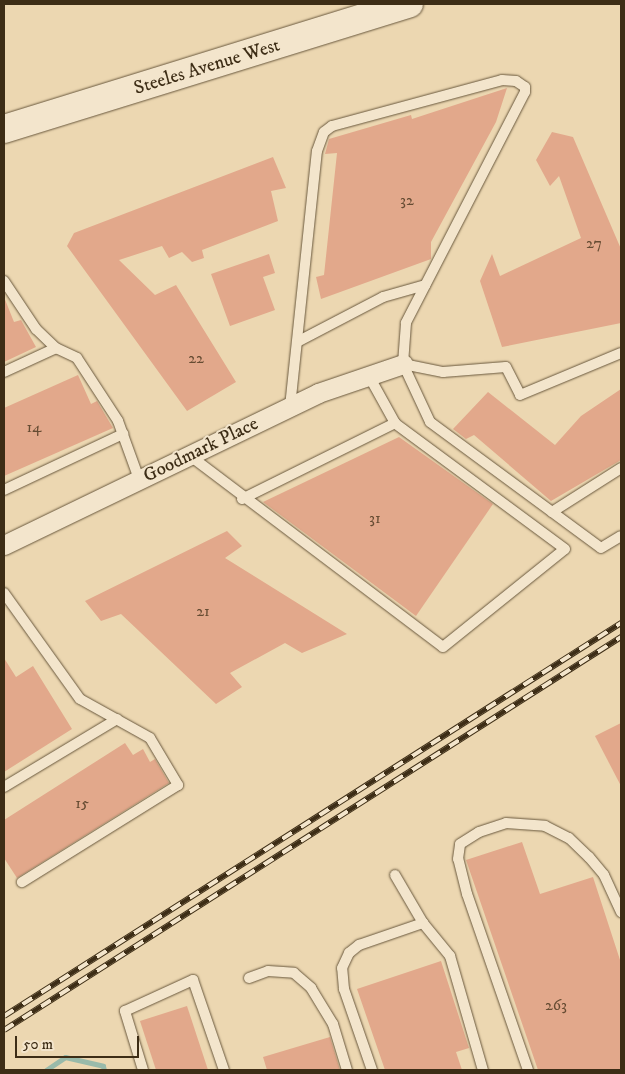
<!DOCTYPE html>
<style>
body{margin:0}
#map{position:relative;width:625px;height:1074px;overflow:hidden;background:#ecd7b1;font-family:"IM FELL DW Pica",serif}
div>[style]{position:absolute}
.stream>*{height:5px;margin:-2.5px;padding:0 2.5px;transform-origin:2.5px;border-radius:2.5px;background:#99baaa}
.building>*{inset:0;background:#e2a88b}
.roads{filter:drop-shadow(0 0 1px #69583d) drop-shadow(0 0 1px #69583d)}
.lane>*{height:10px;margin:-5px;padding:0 5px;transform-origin:5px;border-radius:5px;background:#f3e5cc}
.street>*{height:19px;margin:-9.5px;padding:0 9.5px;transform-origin:9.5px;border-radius:9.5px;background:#f3e5cc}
.secondary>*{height:28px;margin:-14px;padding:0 14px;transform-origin:14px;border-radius:14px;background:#f3e5cc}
.rail>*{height:5.5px;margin-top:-2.75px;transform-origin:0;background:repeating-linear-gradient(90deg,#f3e5cc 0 11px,#3d2d16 0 22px);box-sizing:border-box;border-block:1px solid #3d2d16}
span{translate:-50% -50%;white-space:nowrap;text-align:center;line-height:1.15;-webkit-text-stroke:4px #f3e5cc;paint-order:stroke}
.number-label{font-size:16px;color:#664c33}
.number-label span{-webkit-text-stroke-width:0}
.street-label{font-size:19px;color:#3d2d16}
.frame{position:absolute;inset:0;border:5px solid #3d2d16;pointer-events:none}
.scale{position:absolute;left:15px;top:1036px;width:124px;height:22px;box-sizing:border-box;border:2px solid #3d2d16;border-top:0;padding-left:6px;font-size:15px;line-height:18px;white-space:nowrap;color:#3d2d16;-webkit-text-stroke:4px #f3e5cc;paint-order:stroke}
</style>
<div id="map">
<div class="stream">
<div style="left:46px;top:1070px;width:23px;rotate:-34deg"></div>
<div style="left:65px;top:1057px;width:39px;rotate:13deg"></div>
<div style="left:103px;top:1066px;width:4px;rotate:76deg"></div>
</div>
<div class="building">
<div style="clip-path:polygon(507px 88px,496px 122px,431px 242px,431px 259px,321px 299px,316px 277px,324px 275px,337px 153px,325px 154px,329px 139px,411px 115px,412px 119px)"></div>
<div style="clip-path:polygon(552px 132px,573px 137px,621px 249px,621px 323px,502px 347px,480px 281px,492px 254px,500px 276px,581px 238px,559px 176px,550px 186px,536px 160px)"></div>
<div style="clip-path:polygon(273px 157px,286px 188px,271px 191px,278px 221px,202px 250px,204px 258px,192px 262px,182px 252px,169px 258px,162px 246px,119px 260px,155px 295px,176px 285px,236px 382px,187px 411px,67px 246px,74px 233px)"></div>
<div style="clip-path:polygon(269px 254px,275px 273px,263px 277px,275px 310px,230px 326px,211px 274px)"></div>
<div style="clip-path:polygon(4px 297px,14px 322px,21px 320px,36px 347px,4px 362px)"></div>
<div style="clip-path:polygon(78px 375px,91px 404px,97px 401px,113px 428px,4px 476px,4px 408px)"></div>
<div style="clip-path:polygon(621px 389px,621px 460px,551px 501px,474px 435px,466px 439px,453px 429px,488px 392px,555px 445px,581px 416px)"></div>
<div style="clip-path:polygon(399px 437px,493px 504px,416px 616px,263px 502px)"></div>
<div style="clip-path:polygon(227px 531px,242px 546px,225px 558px,347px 634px,302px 653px,285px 643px,230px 673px,242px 687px,216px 704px,121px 614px,101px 621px,85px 601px)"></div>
<div style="clip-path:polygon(4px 658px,16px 677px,33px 666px,72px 729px,4px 772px)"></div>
<div style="clip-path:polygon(621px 723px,621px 786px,595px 736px)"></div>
<div style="clip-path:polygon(125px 743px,133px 755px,143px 749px,150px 762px,155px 759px,169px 783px,17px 878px,4px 858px,4px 820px)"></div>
<div style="clip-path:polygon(522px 842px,540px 894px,593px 877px,621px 963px,621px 1070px,538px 1070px,466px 860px)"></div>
<div style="clip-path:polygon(441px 961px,469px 1048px,456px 1052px,462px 1070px,385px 1070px,357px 989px)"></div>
<div style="clip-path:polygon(187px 1006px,208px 1070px,156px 1070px,140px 1021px)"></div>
<div style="clip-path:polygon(330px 1037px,340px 1070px,267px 1070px,263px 1057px)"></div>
</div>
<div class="roads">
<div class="lane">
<div style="left:4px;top:281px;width:58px;rotate:56.3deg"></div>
<div style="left:36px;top:329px;width:28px;rotate:44deg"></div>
<div style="left:56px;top:348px;width:23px;rotate:25deg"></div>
<div style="left:77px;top:358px;width:75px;rotate:56.9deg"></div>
<div style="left:118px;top:421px;width:62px;rotate:70.1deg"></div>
<div style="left:297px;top:342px;width:97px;rotate:-27.6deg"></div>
<div style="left:383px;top:297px;width:44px;rotate:-15.9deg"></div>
<div style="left:403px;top:364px;width:41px;rotate:11.3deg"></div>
<div style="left:443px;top:372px;width:63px;rotate:-4.5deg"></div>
<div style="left:506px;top:367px;width:31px;rotate:63deg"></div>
<div style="left:520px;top:395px;width:109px;rotate:-22.6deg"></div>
<div style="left:4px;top:372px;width:57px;rotate:-24.8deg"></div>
<div style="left:290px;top:407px;width:257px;rotate:-84deg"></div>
<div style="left:317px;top:151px;width:20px;rotate:-70deg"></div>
<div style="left:324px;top:132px;width:10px;rotate:-37deg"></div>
<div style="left:332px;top:126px;width:176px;rotate:-15.1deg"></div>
<div style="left:502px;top:80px;width:14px;rotate:4deg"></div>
<div style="left:516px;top:81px;width:11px;rotate:34deg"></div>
<div style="left:525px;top:87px;width:5px;rotate:90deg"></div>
<div style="left:525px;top:92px;width:260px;rotate:117.3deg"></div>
<div style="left:406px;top:323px;width:41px;rotate:94.2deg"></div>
<div style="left:403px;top:364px;width:64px;rotate:65deg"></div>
<div style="left:430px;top:422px;width:212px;rotate:36.4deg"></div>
<div style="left:601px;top:548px;width:23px;rotate:-31deg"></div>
<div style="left:189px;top:455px;width:318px;rotate:37.1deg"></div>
<div style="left:443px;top:647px;width:156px;rotate:-38.8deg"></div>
<div style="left:565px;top:549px;width:212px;rotate:-143.5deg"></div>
<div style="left:395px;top:423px;width:54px;rotate:-119deg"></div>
<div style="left:4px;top:490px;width:132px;rotate:-25.2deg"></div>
<div style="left:242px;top:499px;width:171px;rotate:-26.4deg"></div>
<div style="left:552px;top:512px;width:82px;rotate:-32.5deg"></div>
<div style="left:4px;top:593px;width:130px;rotate:54.4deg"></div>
<div style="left:80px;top:699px;width:80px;rotate:29.1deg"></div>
<div style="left:150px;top:738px;width:55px;rotate:59.2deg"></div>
<div style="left:178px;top:785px;width:184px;rotate:148.1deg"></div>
<div style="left:4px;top:787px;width:132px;rotate:-31deg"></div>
<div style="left:395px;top:875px;width:56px;rotate:59.7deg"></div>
<div style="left:249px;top:978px;width:20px;rotate:-20deg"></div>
<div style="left:268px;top:971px;width:26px;rotate:4deg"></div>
<div style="left:294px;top:973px;width:23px;rotate:41deg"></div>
<div style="left:311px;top:988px;width:42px;rotate:58.6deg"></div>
<div style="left:333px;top:1024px;width:48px;rotate:73.1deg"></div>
<div style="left:143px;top:1070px;width:62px;rotate:-107deg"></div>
<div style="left:125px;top:1011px;width:75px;rotate:-24.5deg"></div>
<div style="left:193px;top:980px;width:95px;rotate:71deg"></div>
<div style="left:372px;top:1070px;width:86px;rotate:-109.1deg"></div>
<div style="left:344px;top:989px;width:21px;rotate:-95deg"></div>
<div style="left:342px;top:968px;width:17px;rotate:-65deg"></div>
<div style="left:349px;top:953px;width:13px;rotate:-39deg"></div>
<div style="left:359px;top:945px;width:68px;rotate:-19deg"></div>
<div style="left:423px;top:923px;width:43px;rotate:50.7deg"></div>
<div style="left:450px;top:956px;width:119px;rotate:73.9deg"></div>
<div style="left:528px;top:1070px;width:186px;rotate:-109.1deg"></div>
<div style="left:467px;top:894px;width:36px;rotate:-104deg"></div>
<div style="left:458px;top:859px;width:15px;rotate:-82deg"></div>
<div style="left:460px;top:844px;width:22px;rotate:-32deg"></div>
<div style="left:479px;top:832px;width:28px;rotate:-18deg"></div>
<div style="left:506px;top:823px;width:39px;rotate:4deg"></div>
<div style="left:545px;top:826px;width:27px;rotate:27deg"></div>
<div style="left:569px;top:838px;width:28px;rotate:44deg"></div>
<div style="left:589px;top:857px;width:23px;rotate:50deg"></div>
<div style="left:604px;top:875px;width:41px;rotate:65.3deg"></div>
</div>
<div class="street">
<div style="left:4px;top:545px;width:349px;rotate:-25.8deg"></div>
<div style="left:318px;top:393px;width:90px;rotate:-18.8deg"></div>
</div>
<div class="secondary">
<div style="left:4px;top:129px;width:424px;rotate:-17.2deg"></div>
</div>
</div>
<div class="rail">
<div style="left:4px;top:1016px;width:732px;rotate:-32.5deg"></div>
<div style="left:4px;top:1030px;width:732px;rotate:-32.5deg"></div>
</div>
<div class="number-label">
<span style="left:407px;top:200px">32</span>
<span style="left:594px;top:243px">27</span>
<span style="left:196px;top:358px">22</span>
<span style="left:34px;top:427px">14</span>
<span style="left:375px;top:518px">31</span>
<span style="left:203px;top:611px">21</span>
<span style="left:82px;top:803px">15</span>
<span style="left:556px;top:1005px">263</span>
</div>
<div class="street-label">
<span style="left:207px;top:67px;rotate:-17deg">Steeles Avenue West</span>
<span style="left:201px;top:450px;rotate:-26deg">Goodmark Place</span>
</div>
<div class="frame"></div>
<div class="scale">50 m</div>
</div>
